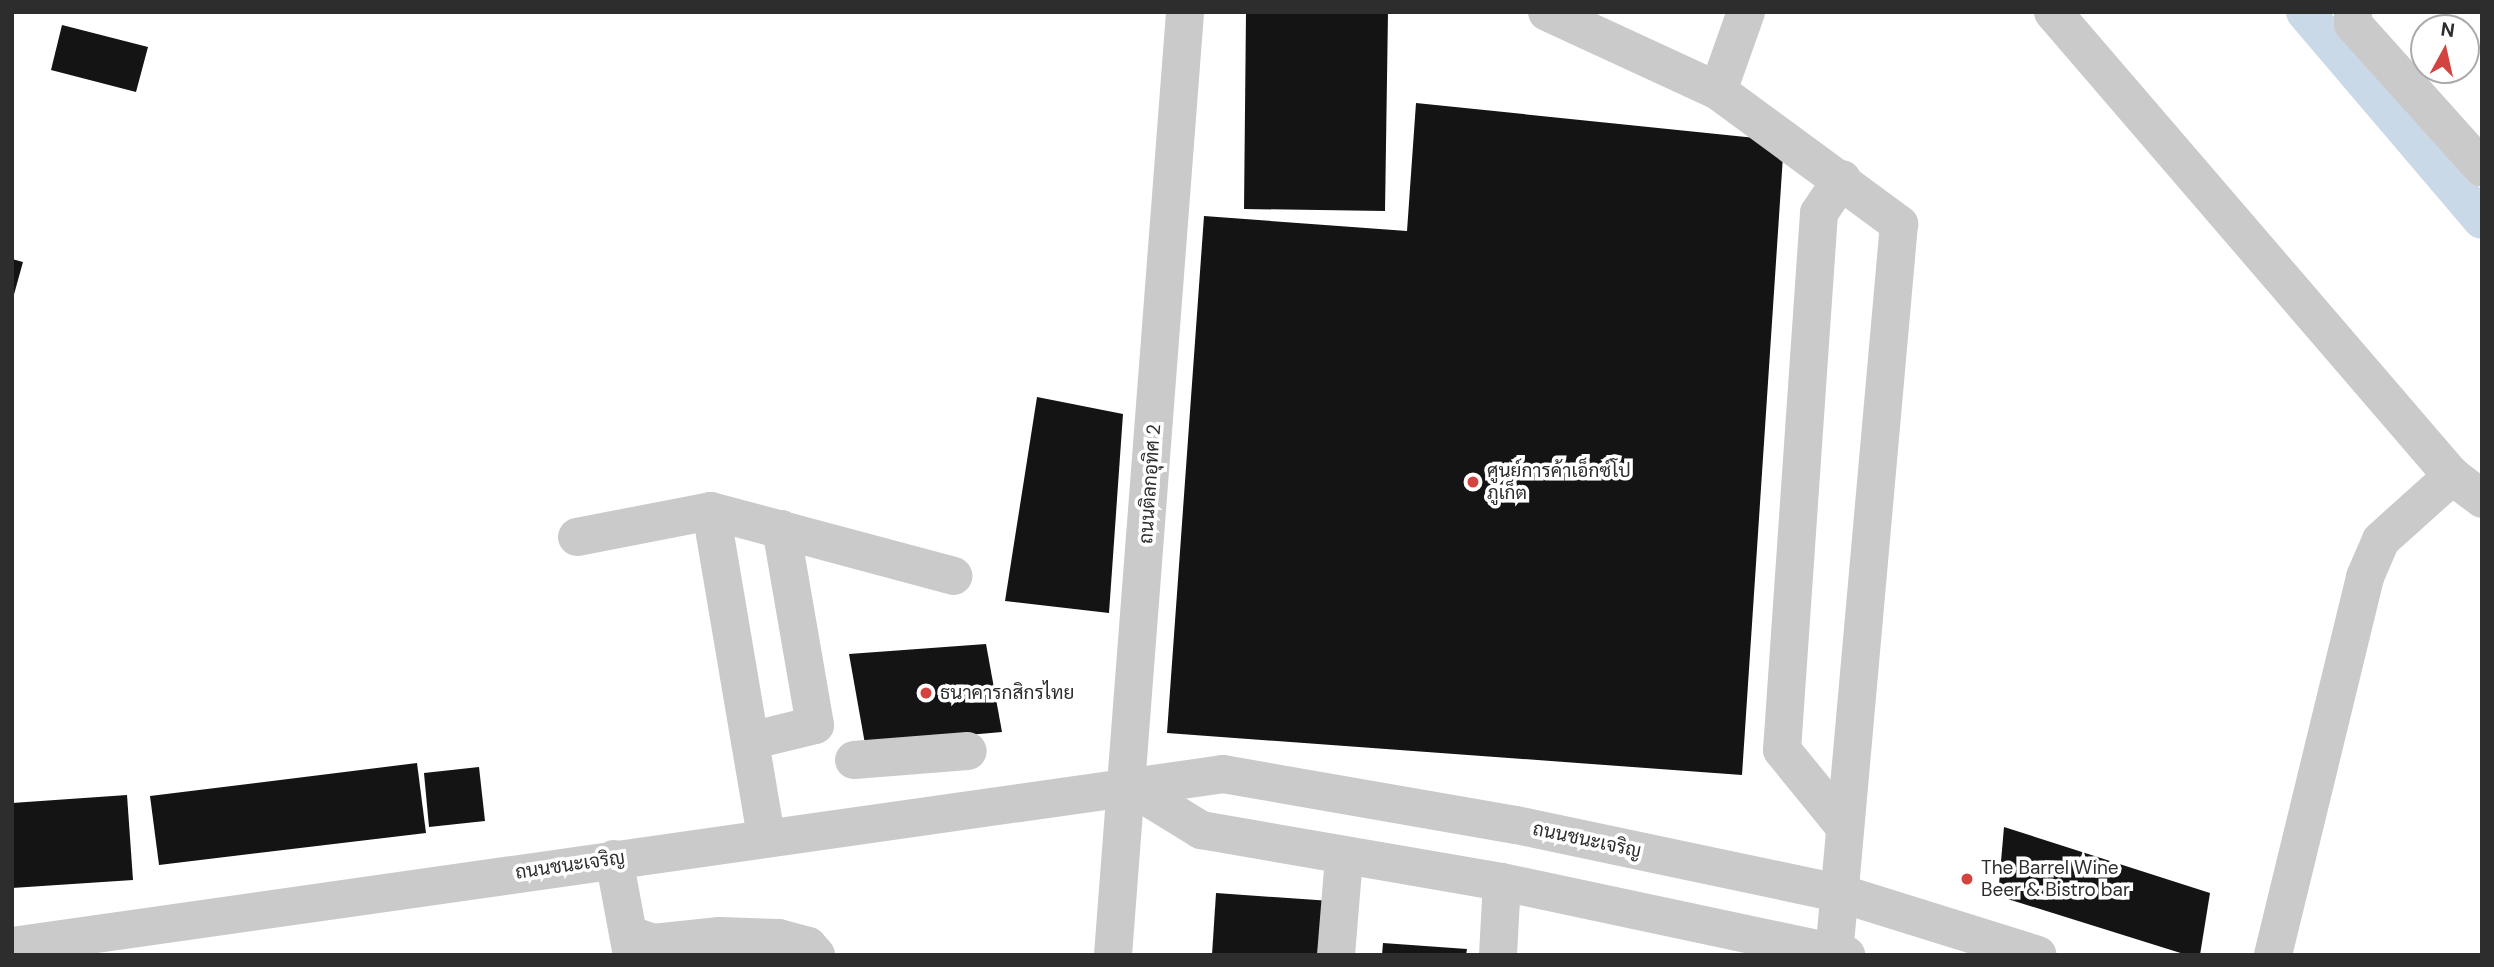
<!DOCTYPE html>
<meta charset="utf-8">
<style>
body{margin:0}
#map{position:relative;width:2494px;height:967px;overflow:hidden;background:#fff;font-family:"DM Sans",Sarabun,sans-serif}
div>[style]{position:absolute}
.canal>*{height:38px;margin:-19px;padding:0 19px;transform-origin:19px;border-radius:19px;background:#cad9e7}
.building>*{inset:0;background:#141414}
.minor>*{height:38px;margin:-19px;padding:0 19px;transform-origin:19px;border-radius:19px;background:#cacaca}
.dots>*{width:19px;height:19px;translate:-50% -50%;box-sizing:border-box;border:4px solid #fff;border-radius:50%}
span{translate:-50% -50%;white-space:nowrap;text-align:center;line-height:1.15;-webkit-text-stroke:7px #fff;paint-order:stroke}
.poi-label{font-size:19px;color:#2d2d2d}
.left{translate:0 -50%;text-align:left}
.street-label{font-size:19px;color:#2d2d2d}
.frame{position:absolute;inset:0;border:14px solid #2d2d2d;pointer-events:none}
.north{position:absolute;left:2410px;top:14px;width:70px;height:70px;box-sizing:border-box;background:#fff;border:2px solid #ababab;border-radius:50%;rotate:8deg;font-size:19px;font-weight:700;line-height:28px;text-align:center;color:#2d2d2d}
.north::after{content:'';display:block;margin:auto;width:24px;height:32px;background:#d34440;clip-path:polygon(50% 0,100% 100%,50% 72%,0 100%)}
</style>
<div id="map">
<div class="canal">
<div style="left:2305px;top:12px;width:273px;rotate:49.6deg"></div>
</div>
<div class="building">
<div style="clip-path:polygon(1246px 12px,1388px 12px,1385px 211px,1244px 209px)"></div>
<div style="clip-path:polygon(62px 25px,148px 47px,136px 92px,51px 70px)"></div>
<div style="clip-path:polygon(1416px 103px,1784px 141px,1742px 775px,1167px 733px,1204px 216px,1407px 231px)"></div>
<div style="clip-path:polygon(12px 259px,23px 262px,13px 298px,12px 298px)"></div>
<div style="clip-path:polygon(1037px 397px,1123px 414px,1109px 613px,1005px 601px)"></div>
<div style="clip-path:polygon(986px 644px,1002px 732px,865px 744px,849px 654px)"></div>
<div style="clip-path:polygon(417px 763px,426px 833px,159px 865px,150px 796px)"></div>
<div style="clip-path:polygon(479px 767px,485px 821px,429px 827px,424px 773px)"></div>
<div style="clip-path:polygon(127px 795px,133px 880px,12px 888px,12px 803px)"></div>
<div style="clip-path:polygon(2004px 827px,2210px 893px,2200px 955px,2187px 955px,1998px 896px)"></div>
<div style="clip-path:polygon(1216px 893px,1331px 901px,1327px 955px,1212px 955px)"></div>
<div style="clip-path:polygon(1383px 943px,1467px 949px,1466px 955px,1382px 955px)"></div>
</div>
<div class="minor">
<div style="left:1547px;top:12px;width:188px;rotate:24.8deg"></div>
<div style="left:1718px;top:91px;width:225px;rotate:36.3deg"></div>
<div style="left:1899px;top:224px;width:734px;rotate:95.08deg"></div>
<div style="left:2053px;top:12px;width:612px;rotate:49.31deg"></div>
<div style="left:2452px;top:476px;width:38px;rotate:37deg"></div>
<div style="left:2353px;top:12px;width:12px;rotate:90deg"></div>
<div style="left:2353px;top:24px;width:193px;rotate:48.1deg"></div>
<div style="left:1718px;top:91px;width:84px;rotate:-70.5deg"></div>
<div style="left:1842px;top:179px;width:41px;rotate:124.1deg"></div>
<div style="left:1819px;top:213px;width:538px;rotate:93.94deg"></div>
<div style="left:1782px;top:750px;width:98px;rotate:50.8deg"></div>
<div style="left:711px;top:511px;width:331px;rotate:80.4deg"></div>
<div style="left:577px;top:537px;width:136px;rotate:-11deg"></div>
<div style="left:711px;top:511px;width:251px;rotate:15deg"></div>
<div style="left:750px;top:741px;width:67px;rotate:-13.8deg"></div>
<div style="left:815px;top:725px;width:199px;rotate:-99.8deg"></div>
<div style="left:854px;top:760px;width:114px;rotate:-4.5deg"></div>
<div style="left:1128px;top:785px;width:86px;rotate:31.7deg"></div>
<div style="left:1201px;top:830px;width:305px;rotate:9.8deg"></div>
<div style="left:1502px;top:882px;width:352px;rotate:12deg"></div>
<div style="left:614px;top:859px;width:98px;rotate:79.4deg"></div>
<div style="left:630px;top:935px;width:24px;rotate:19deg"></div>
<div style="left:653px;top:943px;width:67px;rotate:-6deg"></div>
<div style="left:720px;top:936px;width:59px;rotate:1.9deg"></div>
<div style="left:779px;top:938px;width:30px;rotate:15deg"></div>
<div style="left:808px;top:946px;width:12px;rotate:48deg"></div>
<div style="left:12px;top:946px;width:1223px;rotate:-8.08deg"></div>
<div style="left:1223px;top:774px;width:297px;rotate:9.9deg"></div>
<div style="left:1516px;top:825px;width:330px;rotate:11.9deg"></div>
<div style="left:1839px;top:893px;width:208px;rotate:17.3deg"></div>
<div style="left:1113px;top:955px;width:946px;rotate:-85.63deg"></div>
<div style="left:1336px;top:955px;width:98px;rotate:-85.3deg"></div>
<div style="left:1498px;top:955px;width:73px;rotate:-86.9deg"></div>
<div style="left:2273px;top:955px;width:389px;rotate:-76.3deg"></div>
<div style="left:2365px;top:577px;width:40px;rotate:-66.6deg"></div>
<div style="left:2381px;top:540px;width:96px;rotate:-42deg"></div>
</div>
<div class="dots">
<div style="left:1473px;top:482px;background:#d34440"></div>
<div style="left:926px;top:693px;background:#d34440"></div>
<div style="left:1967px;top:879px;background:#d34440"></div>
</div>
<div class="poi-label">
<span class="left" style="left:1487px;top:482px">ศูนย์การค้าเอ็กซ์โป<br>ภูเก็ต</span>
<span class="left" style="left:940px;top:693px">ธนาคารกสิกรไทย</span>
<span class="left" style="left:1981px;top:879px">The Barrel Wine<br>Beer &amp; Bistro bar</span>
</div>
<div class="street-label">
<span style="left:1150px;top:484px;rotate:-86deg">ถนนติลกอุทิศ 2</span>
<span style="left:1587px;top:840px;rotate:12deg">ถนนชนะเจริญ</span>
<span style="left:570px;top:865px;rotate:-8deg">ถนนชนะเจริญ</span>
</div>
<div class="frame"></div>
<div class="north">N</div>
</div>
